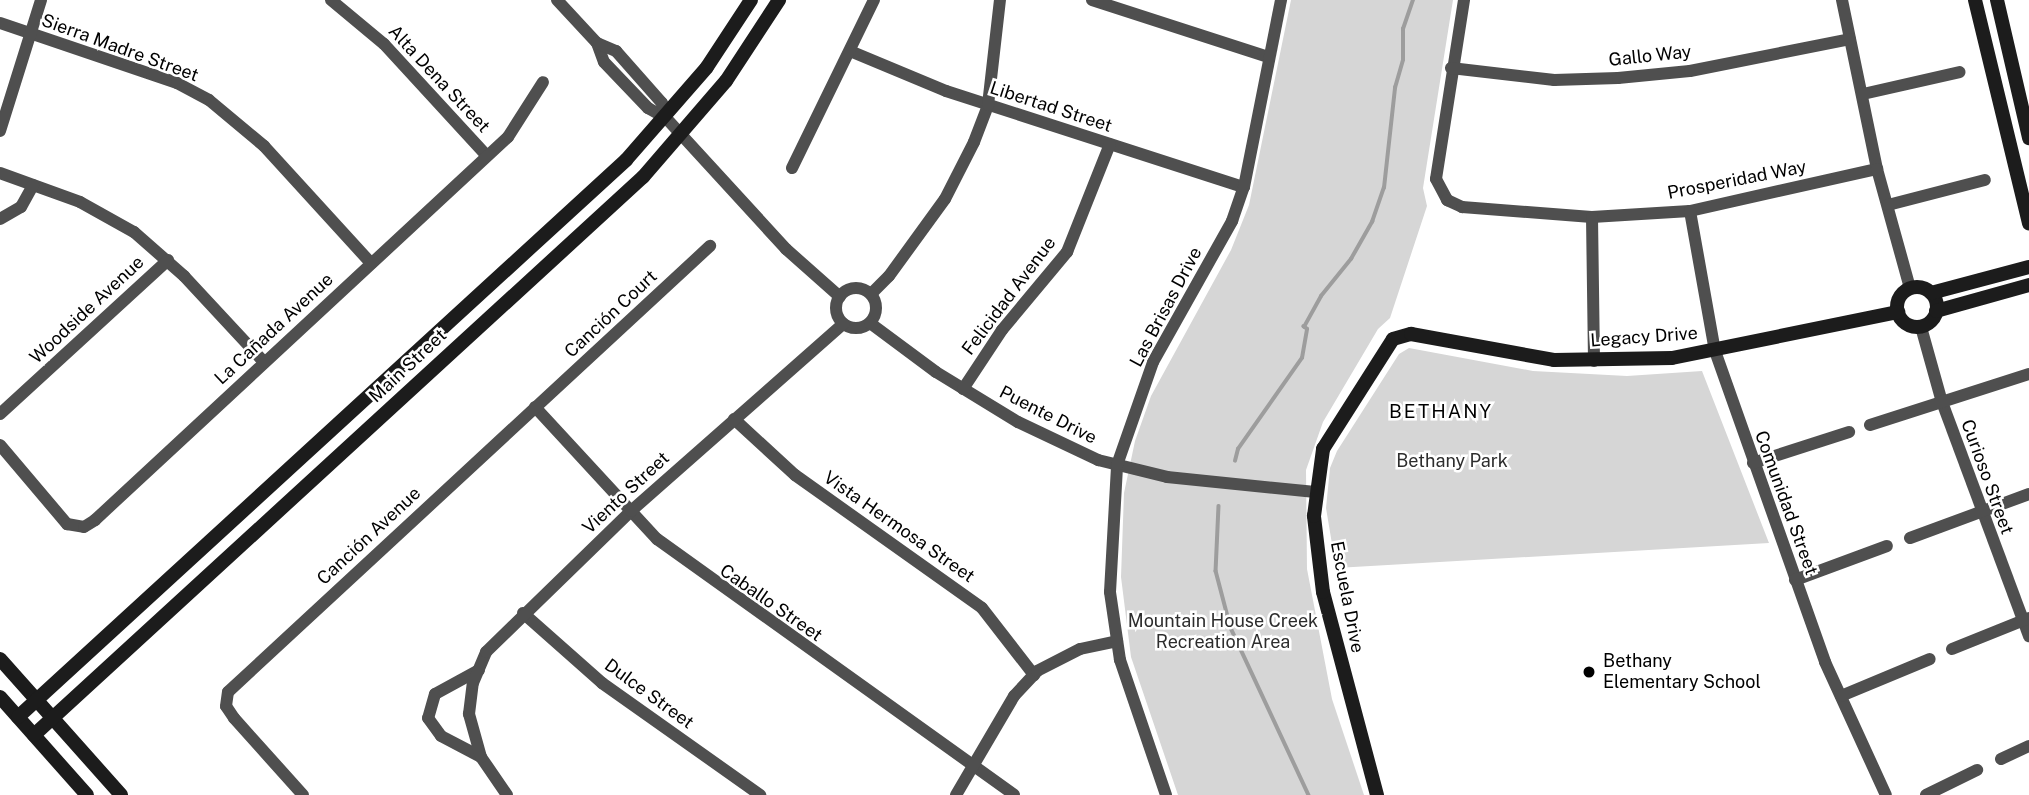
<!DOCTYPE html>
<meta charset="utf-8">
<style>
body{margin:0}
#map{position:relative;width:2029px;height:795px;overflow:hidden;background:#fff;font-family:"Public Sans",sans-serif}
div>[style]{position:absolute}
.green>*{inset:0;background:#d6d6d6}
.stream>*{height:3.5px;margin:-1.75px;padding:0 1.75px;transform-origin:1.75px;border-radius:1.75px;background:#9d9d9d}
.street>*{height:12px;margin:-6px;padding:0 6px;transform-origin:6px;border-radius:6px;background:#4f4f4f}
.street>.ring{margin:-6px;padding:0;box-sizing:content-box;background:none;border:12px solid #4f4f4f;border-radius:50%}
.secondary>*{height:14px;margin:-7px;padding:0 7px;transform-origin:7px;border-radius:7px;background:#1c1c1c}
.secondary>.ring{margin:-7px;padding:0;box-sizing:content-box;background:none;border:14px solid #1c1c1c;border-radius:50%}
.dots>*{width:19px;height:19px;translate:-50% -50%;box-sizing:border-box;border:4px solid #fff;border-radius:50%}
span{translate:-50% -50%;white-space:nowrap;text-align:center;line-height:1.15;-webkit-text-stroke:5px #fff;paint-order:stroke}
.street-label{font-size:18px;color:#000}
.park-label{font-size:18px;color:#2d2d2d}
.poi-label{font-size:18px;color:#000}
.left{translate:0 -50%;text-align:left}
.neighbourhood-label{font-size:19px;color:#000;letter-spacing:2px}
</style>
<div id="map">
<div class="green">
<div style="clip-path:polygon(1291px 0,1453px 0,1423px 188px,1427px 206px,1390px 318px,1378px 329px,1323px 422px,1306px 470px,1307px 569px,1332px 699px,1364px 795px,1178px 795px,1131px 657px,1121px 577px,1124px 493px,1135px 441px,1151px 396px,1231px 250px,1249px 205px)"></div>
<div style="clip-path:polygon(1409px 348px,1533px 371px,1627px 376px,1702px 371px,1769px 543px,1336px 568px,1326px 508px,1330px 468px,1337px 451px,1399px 354px)"></div>
</div>
<div class="stream">
<div style="left:1235px;top:461px;width:12px;rotate:-76deg"></div>
<div style="left:1238px;top:449px;width:111px;rotate:-54.9deg"></div>
<div style="left:1302px;top:358px;width:29px;rotate:-80deg"></div>
<div style="left:1307px;top:329px;width:4px;rotate:-146deg"></div>
<div style="left:1304px;top:327px;width:35px;rotate:-61deg"></div>
<div style="left:1321px;top:296px;width:48px;rotate:-51deg"></div>
<div style="left:1351px;top:259px;width:43px;rotate:-60.4deg"></div>
<div style="left:1372px;top:222px;width:36px;rotate:-71deg"></div>
<div style="left:1384px;top:188px;width:101px;rotate:-83.7deg"></div>
<div style="left:1395px;top:88px;width:29px;rotate:-74deg"></div>
<div style="left:1403px;top:60px;width:31px;rotate:-90deg"></div>
<div style="left:1403px;top:29px;width:31px;rotate:-71deg"></div>
<div style="left:1219px;top:506px;width:65px;rotate:92.6deg"></div>
<div style="left:1216px;top:571px;width:59px;rotate:75.3deg"></div>
<div style="left:1231px;top:628px;width:184px;rotate:65deg"></div>
</div>
<div class="street">
<div style="left:331px;top:0;width:69px;rotate:39.7deg"></div>
<div style="left:384px;top:44px;width:152px;rotate:47.4deg"></div>
<div style="left:557px;top:0;width:59px;rotate:47.1deg"></div>
<div style="left:597px;top:43px;width:20px;rotate:70deg"></div>
<div style="left:604px;top:62px;width:64px;rotate:46.3deg"></div>
<div style="left:648px;top:108px;width:21px;rotate:29deg"></div>
<div style="left:666px;top:118px;width:178px;rotate:47.5deg"></div>
<div style="left:786px;top:249px;width:72px;rotate:41.6deg"></div>
<div style="left:1092px;top:0;width:186px;rotate:17.9deg"></div>
<div style="left:1464px;top:0;width:181px;rotate:98.9deg"></div>
<div style="left:1436px;top:179px;width:24px;rotate:62deg"></div>
<div style="left:1447px;top:200px;width:17px;rotate:25deg"></div>
<div style="left:1462px;top:207px;width:130px;rotate:4.4deg"></div>
<div style="left:1592px;top:217px;width:98px;rotate:-3.5deg"></div>
<div style="left:1690px;top:211px;width:192px;rotate:-12.7deg"></div>
<div style="left:1842px;top:0;width:173px;rotate:78.3deg"></div>
<div style="left:1877px;top:169px;width:123px;rotate:74.5deg"></div>
<div style="left:0;top:23px;width:187px;rotate:18.7deg"></div>
<div style="left:177px;top:83px;width:36px;rotate:28deg"></div>
<div style="left:209px;top:100px;width:72px;rotate:39.9deg"></div>
<div style="left:264px;top:146px;width:159px;rotate:47.6deg"></div>
<div style="left:597px;top:43px;width:21px;rotate:23deg"></div>
<div style="left:616px;top:51px;width:69px;rotate:48.5deg"></div>
<div style="left:662px;top:103px;width:16px;rotate:75deg"></div>
<div style="left:850px;top:51px;width:104px;rotate:22.6deg"></div>
<div style="left:946px;top:91px;width:313px;rotate:17.9deg"></div>
<div style="left:1451px;top:68px;width:104px;rotate:6.6deg"></div>
<div style="left:1554px;top:80px;width:64px;rotate:-1.8deg"></div>
<div style="left:1618px;top:78px;width:72px;rotate:-5.6deg"></div>
<div style="left:1690px;top:71px;width:163px;rotate:-11.3deg"></div>
<div style="left:1863px;top:94px;width:99px;rotate:-12.8deg"></div>
<div style="left:0;top:131px;width:137px;rotate:-72.6deg"></div>
<div style="left:792px;top:168px;width:187px;rotate:-64deg"></div>
<div style="left:0;top:173px;width:85px;rotate:19.9deg"></div>
<div style="left:80px;top:202px;width:62px;rotate:29.1deg"></div>
<div style="left:134px;top:232px;width:67px;rotate:41.3deg"></div>
<div style="left:184px;top:276px;width:117px;rotate:47.1deg"></div>
<div style="left:1888px;top:205px;width:100px;rotate:-14.5deg"></div>
<div style="left:1690px;top:211px;width:142px;rotate:79.9deg"></div>
<div style="left:1715px;top:351px;width:330px;rotate:70.5deg"></div>
<div style="left:1825px;top:662px;width:146px;rotate:65.4deg"></div>
<div style="left:1592px;top:217px;width:144px;rotate:89.2deg"></div>
<div style="left:0;top:219px;width:24px;rotate:-30deg"></div>
<div style="left:21px;top:207px;width:25px;rotate:-61deg"></div>
<div class="ring" style="left:836px;top:288px;width:28px;height:28px"></div>
<div style="left:871px;top:294px;width:25px;rotate:-45deg"></div>
<div style="left:889px;top:276px;width:95px;rotate:-54deg"></div>
<div style="left:945px;top:199px;width:64px;rotate:-63deg"></div>
<div style="left:974px;top:142px;width:40px;rotate:-69deg"></div>
<div style="left:988px;top:105px;width:106px;rotate:-83.5deg"></div>
<div style="left:870px;top:323px;width:82px;rotate:36.6deg"></div>
<div style="left:936px;top:372px;width:96px;rotate:31.4deg"></div>
<div style="left:1018px;top:422px;width:89px;rotate:25.4deg"></div>
<div style="left:1098px;top:460px;width:71px;rotate:13.8deg"></div>
<div style="left:1167px;top:477px;width:149px;rotate:5.8deg"></div>
<div style="left:1921px;top:327px;width:78px;rotate:74.4deg"></div>
<div style="left:1942px;top:402px;width:250px;rotate:69.6deg"></div>
<div style="left:963px;top:389px;width:71px;rotate:-56.5deg"></div>
<div style="left:1002px;top:330px;width:102px;rotate:-50.2deg"></div>
<div style="left:1067px;top:252px;width:116px;rotate:-68.3deg"></div>
<div style="left:535px;top:407px;width:180px;rotate:47.3deg"></div>
<div style="left:657px;top:539px;width:439px;rotate:35.6deg"></div>
<div style="left:0;top:414px;width:228px;rotate:-42.5deg"></div>
<div style="left:734px;top:419px;width:83px;rotate:42.6deg"></div>
<div style="left:795px;top:475px;width:229px;rotate:35.4deg"></div>
<div style="left:982px;top:608px;width:85px;rotate:52.2deg"></div>
<div style="left:1870px;top:425px;width:167px;rotate:-17.8deg"></div>
<div style="left:0;top:445px;width:104px;rotate:49.7deg"></div>
<div style="left:67px;top:524px;width:17px;rotate:10deg"></div>
<div style="left:84px;top:527px;width:13px;rotate:-32deg"></div>
<div style="left:95px;top:520px;width:563px;rotate:-42.84deg"></div>
<div style="left:508px;top:137px;width:65px;rotate:-57.5deg"></div>
<div style="left:1753px;top:463px;width:101px;rotate:-17.9deg"></div>
<div style="left:1910px;top:538px;width:127px;rotate:-20.3deg"></div>
<div style="left:1795px;top:580px;width:98px;rotate:-20.3deg"></div>
<div style="left:523px;top:613px;width:106px;rotate:41.5deg"></div>
<div style="left:602px;top:683px;width:194px;rotate:35.3deg"></div>
<div style="left:1952px;top:649px;width:83px;rotate:-21.9deg"></div>
<div style="left:479px;top:670px;width:50px;rotate:151.4deg"></div>
<div style="left:435px;top:694px;width:25px;rotate:106deg"></div>
<div style="left:428px;top:718px;width:22px;rotate:54deg"></div>
<div style="left:441px;top:736px;width:45px;rotate:27.7deg"></div>
<div style="left:1841px;top:696px;width:96px;rotate:-22.6deg"></div>
<div style="left:2001px;top:759px;width:31px;rotate:-25deg"></div>
<div style="left:303px;top:795px;width:103px;rotate:-131.9deg"></div>
<div style="left:234px;top:718px;width:14px;rotate:-124deg"></div>
<div style="left:226px;top:706px;width:14px;rotate:-82deg"></div>
<div style="left:228px;top:692px;width:657px;rotate:-42.78deg"></div>
<div style="left:507px;top:795px;width:46px;rotate:-124.4deg"></div>
<div style="left:481px;top:757px;width:45px;rotate:-105.6deg"></div>
<div style="left:469px;top:714px;width:31px;rotate:-83deg"></div>
<div style="left:473px;top:683px;width:34px;rotate:-67deg"></div>
<div style="left:486px;top:652px;width:202px;rotate:-44.2deg"></div>
<div style="left:631px;top:511px;width:283px;rotate:-41.4deg"></div>
<div style="left:956px;top:795px;width:115px;rotate:-59.6deg"></div>
<div style="left:1014px;top:696px;width:34px;rotate:-47deg"></div>
<div style="left:1037px;top:671px;width:48px;rotate:-27.1deg"></div>
<div style="left:1080px;top:649px;width:38px;rotate:-12deg"></div>
<div style="left:1166px;top:795px;width:143px;rotate:-108.8deg"></div>
<div style="left:1120px;top:660px;width:69px;rotate:-98.4deg"></div>
<div style="left:1110px;top:592px;width:127px;rotate:-86.8deg"></div>
<div style="left:1117px;top:465px;width:109px;rotate:-70.7deg"></div>
<div style="left:1153px;top:362px;width:162px;rotate:-60.7deg"></div>
<div style="left:1232px;top:221px;width:36px;rotate:-71deg"></div>
<div style="left:1244px;top:187px;width:191px;rotate:-78.8deg"></div>
<div style="left:1926px;top:795px;width:57px;rotate:-26.1deg"></div>
</div>
<div class="secondary">
<div style="left:1975px;top:0;width:230px;rotate:76.4deg"></div>
<div style="left:1997px;top:0;width:142px;rotate:76.9deg"></div>
<div class="ring" style="left:1897px;top:287px;width:26px;height:26px"></div>
<div style="left:1931px;top:293px;width:101px;rotate:-14.9deg"></div>
<div style="left:1936px;top:311px;width:97px;rotate:-15.6deg"></div>
<div style="left:0;top:659px;width:182px;rotate:48.3deg"></div>
<div style="left:0;top:697px;width:131px;rotate:48.4deg"></div>
<div style="left:18px;top:717px;width:825px;rotate:-42.49deg"></div>
<div style="left:626px;top:160px;width:123px;rotate:-48.9deg"></div>
<div style="left:707px;top:67px;width:80px;rotate:-56.7deg"></div>
<div style="left:34px;top:735px;width:826px;rotate:-42.5deg"></div>
<div style="left:643px;top:177px;width:127px;rotate:-49.2deg"></div>
<div style="left:726px;top:81px;width:97px;rotate:-56.8deg"></div>
<div style="left:1377px;top:795px;width:210px;rotate:-104.9deg"></div>
<div style="left:1323px;top:592px;width:77px;rotate:-96.8deg"></div>
<div style="left:1314px;top:516px;width:68px;rotate:-82.3deg"></div>
<div style="left:1323px;top:449px;width:130px;rotate:-57.5deg"></div>
<div style="left:1393px;top:339px;width:19px;rotate:-16deg"></div>
<div style="left:1411px;top:334px;width:145px;rotate:10.3deg"></div>
<div style="left:1554px;top:360px;width:118px;rotate:-1deg"></div>
<div style="left:1672px;top:358px;width:231px;rotate:-11.5deg"></div>
</div>
<div class="dots">
<div style="left:1589px;top:672px;background:#000"></div>
</div>
<div class="street-label">
<span style="left:120px;top:48px;rotate:20deg">Sierra Madre Street</span>
<span style="left:1650px;top:56px;rotate:-6deg">Gallo Way</span>
<span style="left:439px;top:79px;rotate:47deg">Alta Dena Street</span>
<span style="left:1051px;top:107px;rotate:18deg">Libertad Street</span>
<span style="left:1737px;top:180px;rotate:-11deg">Prosperidad Way</span>
<span style="left:1009px;top:296px;rotate:-53deg">Felicidad Avenue</span>
<span style="left:1166px;top:307px;rotate:-62deg">Las Brisas Drive</span>
<span style="left:87px;top:310px;rotate:-43deg">Woodside Avenue</span>
<span style="left:611px;top:314px;rotate:-43deg">Canción Court</span>
<span style="left:274px;top:329px;rotate:-43deg">La Cañada Avenue</span>
<span style="left:1644px;top:337px;rotate:-4deg">Legacy Drive</span>
<span style="left:408px;top:366px;rotate:-43deg">Main Street</span>
<span style="left:1048px;top:415px;rotate:27deg">Puente Drive</span>
<span style="left:1987px;top:477px;rotate:70deg">Curioso Street</span>
<span style="left:626px;top:493px;rotate:-43deg">Viento Street</span>
<span style="left:1786px;top:503px;rotate:70deg">Comunidad Street</span>
<span style="left:899px;top:527px;rotate:35deg">Vista Hermosa Street</span>
<span style="left:369px;top:536px;rotate:-43deg">Canción Avenue</span>
<span style="left:1347px;top:597px;rotate:79deg">Escuela Drive</span>
<span style="left:771px;top:603px;rotate:35deg">Caballo Street</span>
<span style="left:649px;top:694px;rotate:36deg">Dulce Street</span>
</div>
<div class="park-label">
<span style="left:1452px;top:461px">Bethany Park</span>
<span style="left:1223px;top:632px">Mountain House Creek<br>Recreation Area</span>
</div>
<div class="poi-label">
<span class="left" style="left:1603px;top:672px">Bethany<br>Elementary School</span>
</div>
<div class="neighbourhood-label">
<span style="left:1441px;top:412px">BETHANY</span>
</div>
</div>
